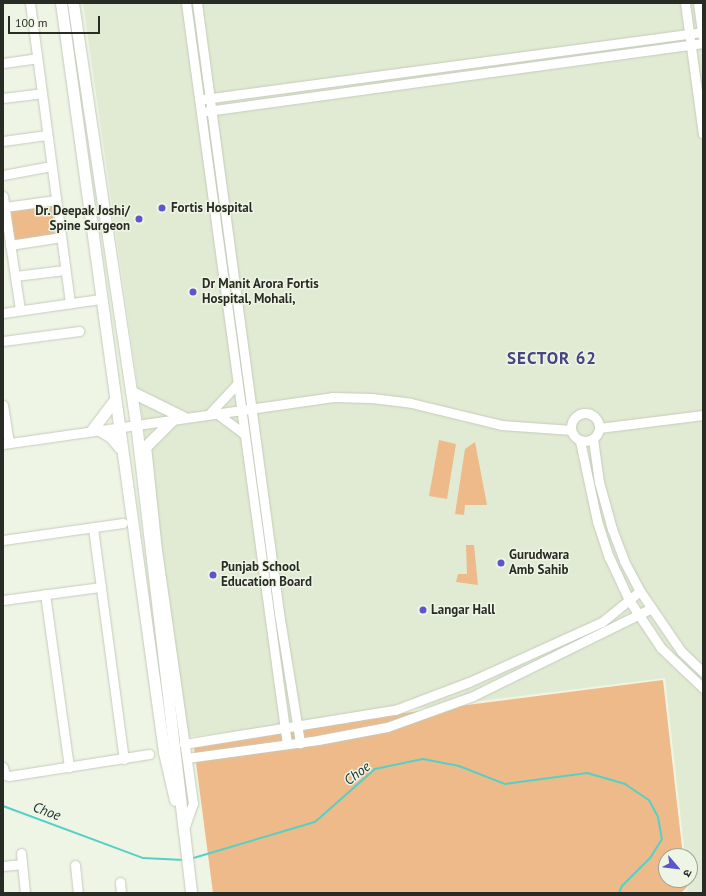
<!DOCTYPE html>
<meta charset="utf-8">
<style>
body{margin:0}
#map{position:relative;width:706px;height:896px;overflow:hidden;background:#eef5e4;font-family:"PT Sans","Noto Sans Devanagari",sans-serif}
div>[style]{position:absolute}
.built>*{inset:0;background:#e1ebd3}
.green>*{inset:0;background:#efba89}
.stream>*{height:2px;margin:-1px;padding:0 1px;transform-origin:1px;border-radius:1px;background:#54d0c6}
.roads{filter:drop-shadow(0 0 1px #c4cbbb) drop-shadow(0 0 1px #c4cbbb)}
.minor>*{height:9px;margin:-4.5px;padding:0 4.5px;transform-origin:4.5px;border-radius:4.5px;background:#fff}
.minor>.ring{margin:-4.5px;padding:0;box-sizing:content-box;background:none;border:9px solid #fff;border-radius:50%}
.major>*{height:11px;margin:-5.5px;padding:0 5.5px;transform-origin:5.5px;border-radius:5.5px;background:#fff}
.dots>*{width:11px;height:11px;translate:-50% -50%;box-sizing:border-box;border:2px solid #eef5e4;border-radius:50%}
span{translate:-50% -50%;white-space:nowrap;text-align:center;line-height:1.15;-webkit-text-stroke:3px #eef5e4;paint-order:stroke}
.poi-label{font-size:13px;color:#292c25;font-weight:700}
.left{translate:0 -50%;text-align:left}
.right{translate:-100% -50%;text-align:right}
.water-label{font-size:14px;color:#182d2b;font-style:italic}
.district-label{font-size:17px;color:#444582;font-weight:700;letter-spacing:1px}
.frame{position:absolute;inset:0;border:4px solid #292c25;pointer-events:none}
.north{position:absolute;left:658px;top:848px;width:40px;height:40px;box-sizing:border-box;background:#eef5e4;border:1px solid #9fa598;border-radius:50%;rotate:118deg;font-size:11px;font-weight:700;line-height:16px;text-align:center;color:#292c25}
.north::after{content:'';display:block;margin:auto;width:14px;height:18px;background:#5c55cd;clip-path:polygon(50% 0,100% 100%,50% 72%,0 100%)}
.scale{position:absolute;left:8px;top:16px;width:92px;height:18px;box-sizing:border-box;border:2px solid #292c25;border-top:0;padding-left:5px;font-size:12px;line-height:14px;white-space:nowrap;color:#292c25;-webkit-text-stroke:3px #eef5e4;paint-order:stroke}
</style>
<div id="map">
<div class="built">
<div style="clip-path:polygon(83px 3px,703px 3px,703px 893px,687px 893px,688px 880px,690px 880px,690px 856px,685px 856px,665px 678px,188px 737px)"></div>
</div>
<div class="green">
<div style="clip-path:polygon(52px 206px,55px 235px,13px 240px,10px 211px)"></div>
<div style="clip-path:polygon(439px 440px,456px 444px,447px 499px,429px 496px)"></div>
<div style="clip-path:polygon(475px 442px,487px 505px,465px 505px,464px 515px,455px 514px,465px 449px)"></div>
<div style="clip-path:polygon(466px 545px,474px 545px,478px 585px,456px 582px,458px 574px,467px 574px)"></div>
<div style="clip-path:polygon(663px 680px,683px 856px,666px 856px,666px 880px,686px 880px,687px 887px,681px 893px,213px 893px,193px 740px)"></div>
</div>
<div class="stream">
<div style="left:3px;top:806px;width:149px;rotate:20.4deg"></div>
<div style="left:143px;top:858px;width:41px;rotate:2.8deg"></div>
<div style="left:190px;top:859px;width:130px;rotate:-16.5deg"></div>
<div style="left:315px;top:822px;width:80px;rotate:-41.5deg"></div>
<div style="left:375px;top:769px;width:49px;rotate:-11.8deg"></div>
<div style="left:423px;top:759px;width:37px;rotate:11deg"></div>
<div style="left:459px;top:766px;width:49px;rotate:21.4deg"></div>
<div style="left:505px;top:784px;width:83px;rotate:-7.6deg"></div>
<div style="left:587px;top:773px;width:40px;rotate:16deg"></div>
<div style="left:625px;top:784px;width:29px;rotate:34deg"></div>
<div style="left:649px;top:800px;width:19px;rotate:62deg"></div>
<div style="left:658px;top:817px;width:22px;rotate:80deg"></div>
<div style="left:662px;top:839px;width:22px;rotate:122deg"></div>
<div style="left:650px;top:858px;width:40px;rotate:135deg"></div>
<div style="left:622px;top:886px;width:8px;rotate:113deg"></div>
</div>
<div class="roads">
<div class="minor">
<div style="left:30px;top:3px;width:303px;rotate:82.4deg"></div>
<div style="left:186px;top:3px;width:748px;rotate:82.24deg"></div>
<div style="left:197px;top:3px;width:615px;rotate:82.34deg"></div>
<div style="left:279px;top:613px;width:132px;rotate:80.8deg"></div>
<div style="left:685px;top:3px;width:132px;rotate:82.2deg"></div>
<div style="left:698px;top:3px;width:34px;rotate:82deg"></div>
<div style="left:3px;top:63px;width:34px;rotate:-8deg"></div>
<div style="left:3px;top:98px;width:39px;rotate:-7deg"></div>
<div style="left:204px;top:99px;width:502px;rotate:-7.66deg"></div>
<div style="left:207px;top:111px;width:501px;rotate:-7.81deg"></div>
<div style="left:3px;top:141px;width:44px;rotate:-7.8deg"></div>
<div style="left:3px;top:175px;width:49px;rotate:-10.6deg"></div>
<div style="left:3px;top:196px;width:115px;rotate:81.5deg"></div>
<div style="left:5px;top:207px;width:51px;rotate:-7.8deg"></div>
<div style="left:10px;top:245px;width:52px;rotate:-8.9deg"></div>
<div style="left:15px;top:276px;width:50px;rotate:-6.8deg"></div>
<div style="left:3px;top:313px;width:98px;rotate:-8.2deg"></div>
<div style="left:3px;top:341px;width:77px;rotate:-7.5deg"></div>
<div style="left:3px;top:405px;width:38px;rotate:81deg"></div>
<div style="left:215px;top:412px;width:36px;rotate:37deg"></div>
<div class="ring" style="left:571px;top:413px;width:19px;height:19px"></div>
<div style="left:210px;top:413px;width:40px;rotate:-47deg"></div>
<div style="left:599px;top:428px;width:105px;rotate:-7.1deg"></div>
<div style="left:593px;top:439px;width:43px;rotate:82.1deg"></div>
<div style="left:599px;top:482px;width:49px;rotate:74.5deg"></div>
<div style="left:612px;top:529px;width:34px;rotate:69deg"></div>
<div style="left:624px;top:561px;width:34px;rotate:62deg"></div>
<div style="left:640px;top:591px;width:73px;rotate:55.7deg"></div>
<div style="left:681px;top:651px;width:30px;rotate:44deg"></div>
<div style="left:580px;top:441px;width:82px;rotate:78deg"></div>
<div style="left:597px;top:521px;width:38px;rotate:72deg"></div>
<div style="left:609px;top:557px;width:47px;rotate:65.1deg"></div>
<div style="left:629px;top:600px;width:58px;rotate:56.3deg"></div>
<div style="left:661px;top:648px;width:58px;rotate:43.6deg"></div>
<div style="left:3px;top:444px;width:332px;rotate:-8.1deg"></div>
<div style="left:332px;top:397px;width:40px;rotate:1.4deg"></div>
<div style="left:372px;top:398px;width:39px;rotate:7deg"></div>
<div style="left:411px;top:403px;width:94px;rotate:13.6deg"></div>
<div style="left:502px;top:425px;width:69px;rotate:4.1deg"></div>
<div style="left:146px;top:446px;width:105px;rotate:84deg"></div>
<div style="left:157px;top:550px;width:256px;rotate:81.9deg"></div>
<div style="left:193px;top:803px;width:24px;rotate:109deg"></div>
<div style="left:93px;top:528px;width:233px;rotate:82.4deg"></div>
<div style="left:3px;top:540px;width:121px;rotate:-8.1deg"></div>
<div style="left:45px;top:594px;width:175px;rotate:82.1deg"></div>
<div style="left:3px;top:600px;width:99px;rotate:-7.6deg"></div>
<div style="left:184px;top:744px;width:214px;rotate:-9.2deg"></div>
<div style="left:395px;top:710px;width:79px;rotate:-20.7deg"></div>
<div style="left:469px;top:682px;width:146px;rotate:-24.3deg"></div>
<div style="left:602px;top:622px;width:49px;rotate:-39.2deg"></div>
<div style="left:187px;top:758px;width:132px;rotate:-7.8deg"></div>
<div style="left:318px;top:740px;width:70px;rotate:-10.7deg"></div>
<div style="left:387px;top:727px;width:91px;rotate:-19.8deg"></div>
<div style="left:473px;top:696px;width:199px;rotate:-26.2deg"></div>
<div style="left:3px;top:767px;width:8px;rotate:76deg"></div>
<div style="left:5px;top:775px;width:4px;rotate:14deg"></div>
<div style="left:9px;top:776px;width:142px;rotate:-8.9deg"></div>
<div style="left:21px;top:853px;width:40px;rotate:84.3deg"></div>
<div style="left:75px;top:865px;width:28px;rotate:84deg"></div>
<div style="left:3px;top:866px;width:19px;rotate:-6deg"></div>
<div style="left:120px;top:882px;width:11px;rotate:85deg"></div>
</div>
<div class="major">
<div style="left:61px;top:3px;width:756px;rotate:82.17deg"></div>
<div style="left:164px;top:752px;width:49px;rotate:77.1deg"></div>
<div style="left:73px;top:3px;width:425px;rotate:81.5deg"></div>
<div style="left:136px;top:423px;width:473px;rotate:83.3deg"></div>
<div style="left:132px;top:392px;width:57px;rotate:26.1deg"></div>
<div style="left:98px;top:429px;width:15px;rotate:32deg"></div>
<div style="left:111px;top:437px;width:14px;rotate:51deg"></div>
<div style="left:92px;top:430px;width:36px;rotate:-53deg"></div>
<div style="left:140px;top:452px;width:48px;rotate:-45deg"></div>
</div>
</div>
<div class="dots">
<div style="left:162px;top:208px;background:#5c55cd"></div>
<div style="left:139px;top:219px;background:#5c55cd"></div>
<div style="left:193px;top:292px;background:#5c55cd"></div>
<div style="left:501px;top:563px;background:#5c55cd"></div>
<div style="left:213px;top:575px;background:#5c55cd"></div>
<div style="left:423px;top:610px;background:#5c55cd"></div>
</div>
<div class="poi-label">
<span class="left" style="left:171px;top:208px">Fortis Hospital</span>
<span class="right" style="left:130px;top:219px">Dr. Deepak Joshi/<br>Spine Surgeon</span>
<span class="left" style="left:202px;top:292px">Dr Manit Arora Fortis<br>Hospital, Mohali,</span>
<span class="left" style="left:509px;top:563px">Gurudwara<br>Amb Sahib</span>
<span class="left" style="left:221px;top:575px">Punjab School<br>Education Board</span>
<span class="left" style="left:431px;top:610px">Langar Hall</span>
</div>
<div class="water-label">
<span style="left:357px;top:773px;rotate:-38deg">Choe</span>
<span style="left:47px;top:811px;rotate:20deg">Choe</span>
</div>
<div class="district-label">
<span style="left:552px;top:359px">SECTOR 62</span>
</div>
<div class="frame"></div>
<div class="north">उ</div>
<div class="scale">100 m</div>
</div>
